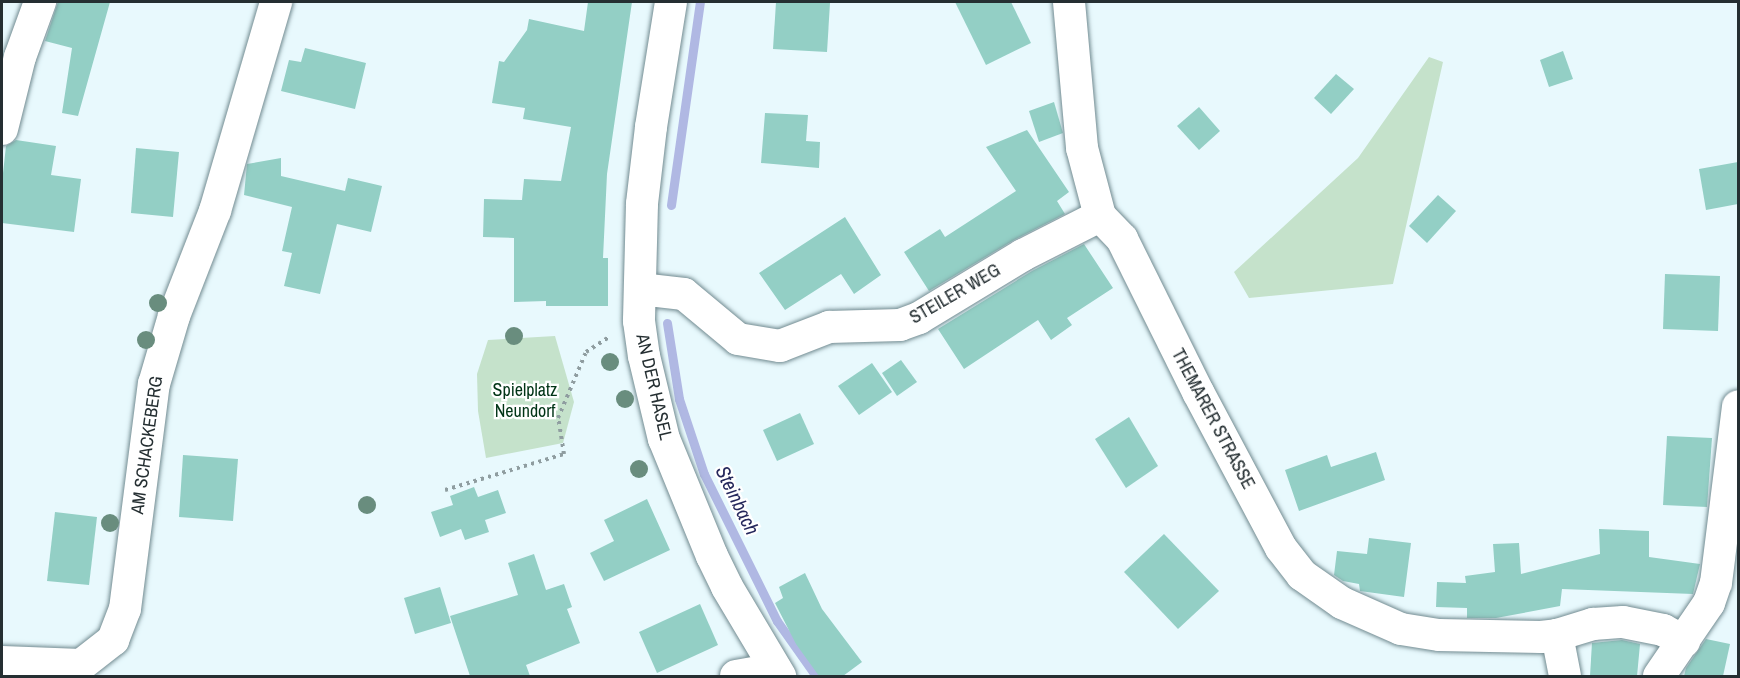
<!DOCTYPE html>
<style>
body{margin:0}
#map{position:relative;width:1740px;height:678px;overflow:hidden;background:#e8f9fd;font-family:"Archivo Narrow",sans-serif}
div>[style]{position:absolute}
.green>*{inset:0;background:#c5e2cb}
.stream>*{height:9px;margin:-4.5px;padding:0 4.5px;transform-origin:4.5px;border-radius:4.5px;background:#b0b8e3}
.building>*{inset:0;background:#93cfc5}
.path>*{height:4px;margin-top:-2px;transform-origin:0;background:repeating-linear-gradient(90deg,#8f9da0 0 3px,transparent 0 7.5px)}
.roads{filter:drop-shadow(0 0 2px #728b91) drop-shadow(0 0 2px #728b91)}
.minor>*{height:32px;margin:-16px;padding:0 16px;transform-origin:16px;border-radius:16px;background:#fff}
.trees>*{width:18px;height:18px;margin:-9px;border-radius:50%;background:#698d7e}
span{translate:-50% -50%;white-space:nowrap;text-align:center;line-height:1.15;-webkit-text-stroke:4.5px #fff;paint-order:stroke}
.street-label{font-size:18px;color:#252f32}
.park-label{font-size:18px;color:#013416}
.water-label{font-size:20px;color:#25285c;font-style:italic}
.frame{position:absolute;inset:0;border:3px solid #252f32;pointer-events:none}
</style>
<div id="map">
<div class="green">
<div style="clip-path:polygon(1429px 57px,1443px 62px,1393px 284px,1249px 298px,1234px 272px,1358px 158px)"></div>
<div style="clip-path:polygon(555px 336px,574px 402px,563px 443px,486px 458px,478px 411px,477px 374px,488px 340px)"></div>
</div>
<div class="stream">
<div style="left:671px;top:205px;width:205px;rotate:-81.9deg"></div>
<div style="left:667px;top:323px;width:77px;rotate:81deg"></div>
<div style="left:679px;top:399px;width:79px;rotate:71.6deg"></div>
<div style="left:704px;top:474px;width:164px;rotate:63.6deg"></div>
<div style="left:777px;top:621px;width:67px;rotate:54.7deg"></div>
</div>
<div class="building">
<div style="clip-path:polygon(58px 2px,110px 2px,78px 116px,62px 113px,72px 48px,45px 41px)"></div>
<div style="clip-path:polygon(588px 2px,632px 2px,607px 174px,603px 258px,608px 258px,608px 306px,546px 306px,546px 301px,514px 302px,514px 238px,483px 237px,484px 199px,522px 200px,524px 179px,561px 181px,571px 127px,523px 119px,525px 108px,492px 103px,499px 61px,504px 62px,527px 30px,529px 19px,584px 31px)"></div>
<div style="clip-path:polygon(776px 2px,830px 3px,827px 52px,773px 49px)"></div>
<div style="clip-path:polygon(955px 2px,1011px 2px,1031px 43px,986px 65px)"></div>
<div style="clip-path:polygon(305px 48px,366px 63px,355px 109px,281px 91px,289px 60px,301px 62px)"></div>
<div style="clip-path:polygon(1563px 51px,1573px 79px,1549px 87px,1540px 60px)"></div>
<div style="clip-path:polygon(1336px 74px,1354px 89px,1331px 114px,1314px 98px)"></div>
<div style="clip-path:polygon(1054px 102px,1063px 133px,1039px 142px,1029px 111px)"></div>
<div style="clip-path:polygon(1199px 107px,1220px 131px,1199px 150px,1177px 126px)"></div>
<div style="clip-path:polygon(765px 113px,808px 115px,806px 141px,820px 142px,819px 168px,761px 163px)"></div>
<div style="clip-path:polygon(1027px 130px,1069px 192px,1057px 201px,1065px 214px,1014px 240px,929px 291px,904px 252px,940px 229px,945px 237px,1016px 191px,986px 147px)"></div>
<div style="clip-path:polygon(16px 140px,56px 146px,51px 175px,81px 179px,74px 232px,2px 223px,2px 182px,6px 146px)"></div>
<div style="clip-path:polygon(136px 148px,179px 152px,173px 217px,131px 213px)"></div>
<div style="clip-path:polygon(281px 158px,281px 176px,345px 191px,348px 178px,382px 186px,371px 232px,337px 224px,320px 294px,284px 286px,292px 253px,282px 251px,292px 207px,244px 195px,247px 164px)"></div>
<div style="clip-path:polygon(1738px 162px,1738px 204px,1706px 210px,1699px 169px)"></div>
<div style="clip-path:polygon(1438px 195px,1456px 211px,1427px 243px,1409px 226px)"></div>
<div style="clip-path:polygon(845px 217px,881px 275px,854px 294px,841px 274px,785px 310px,759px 273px)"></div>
<div style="clip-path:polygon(1084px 244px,1113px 288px,1067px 318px,1072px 325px,1051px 340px,1038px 320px,964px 369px,938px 329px,1032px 271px)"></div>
<div style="clip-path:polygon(1665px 274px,1720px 276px,1718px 331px,1663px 329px)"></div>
<div style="clip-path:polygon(901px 360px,917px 382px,897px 396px,882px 373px)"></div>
<div style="clip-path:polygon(872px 363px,892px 392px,859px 415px,838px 386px)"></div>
<div style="clip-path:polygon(800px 413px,814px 444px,777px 461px,763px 430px)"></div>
<div style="clip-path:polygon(1129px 417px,1158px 466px,1126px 488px,1095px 439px)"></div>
<div style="clip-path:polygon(1667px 436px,1712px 438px,1707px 507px,1663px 505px)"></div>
<div style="clip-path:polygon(1376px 452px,1385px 480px,1299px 511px,1285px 470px,1327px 455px,1331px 467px)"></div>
<div style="clip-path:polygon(183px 455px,238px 459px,233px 521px,179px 517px)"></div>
<div style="clip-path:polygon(474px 487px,478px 497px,498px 490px,506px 513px,485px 520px,489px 532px,465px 540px,461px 529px,440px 537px,431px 512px,453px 505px,450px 496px)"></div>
<div style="clip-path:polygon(647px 499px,670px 550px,604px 581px,590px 553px,614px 541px,604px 520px)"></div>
<div style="clip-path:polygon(55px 512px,97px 517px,89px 585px,47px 581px)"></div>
<div style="clip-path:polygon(1599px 529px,1649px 531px,1649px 557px,1700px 564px,1693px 594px,1562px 589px,1560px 606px,1496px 618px,1467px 618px,1467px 608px,1436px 607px,1437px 582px,1466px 583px,1465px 576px,1495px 572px,1493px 544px,1519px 543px,1521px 574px,1600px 554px)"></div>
<div style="clip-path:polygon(1164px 534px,1219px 591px,1178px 629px,1124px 572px)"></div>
<div style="clip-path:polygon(1369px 538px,1411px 543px,1404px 597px,1360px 591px,1359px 584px,1343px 581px,1334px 575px,1337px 551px,1367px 554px)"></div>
<div style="clip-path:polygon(534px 554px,546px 590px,564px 584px,572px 607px,567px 609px,580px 643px,526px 665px,530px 676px,470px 676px,450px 616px,518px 595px,508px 563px)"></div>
<div style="clip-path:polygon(805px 573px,822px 609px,862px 662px,843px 676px,819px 676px,796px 644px,775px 603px,783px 598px,779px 587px)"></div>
<div style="clip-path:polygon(440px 587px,451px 623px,415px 634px,404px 598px)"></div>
<div style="clip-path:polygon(700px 604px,718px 645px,657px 673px,639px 632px)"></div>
<div style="clip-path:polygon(1706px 639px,1730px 644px,1723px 676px,1684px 676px,1686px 668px)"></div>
<div style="clip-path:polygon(1622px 640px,1640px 644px,1637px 676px,1590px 676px,1592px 643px)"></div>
</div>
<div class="path">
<div style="left:445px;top:490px;width:124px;rotate:-16.8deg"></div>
<div style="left:564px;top:454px;width:36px;rotate:-99deg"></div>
<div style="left:558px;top:418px;width:72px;rotate:-67deg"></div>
<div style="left:586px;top:352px;width:27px;rotate:-33deg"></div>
</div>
<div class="roads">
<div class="minor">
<div style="left:671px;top:2px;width:127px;rotate:99.1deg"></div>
<div style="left:651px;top:127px;width:78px;rotate:96.7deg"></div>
<div style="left:642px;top:204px;width:117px;rotate:91.5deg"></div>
<div style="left:639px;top:321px;width:35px;rotate:82deg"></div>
<div style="left:644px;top:356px;width:85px;rotate:76.5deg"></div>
<div style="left:664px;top:439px;width:126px;rotate:67.7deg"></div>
<div style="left:712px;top:556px;width:34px;rotate:64deg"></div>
<div style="left:727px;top:587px;width:104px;rotate:59.2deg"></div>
<div style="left:1069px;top:2px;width:147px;rotate:84.9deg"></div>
<div style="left:1082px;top:148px;width:70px;rotate:75.2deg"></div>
<div style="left:1100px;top:216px;width:32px;rotate:46deg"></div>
<div style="left:1122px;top:239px;width:171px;rotate:63.6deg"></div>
<div style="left:1198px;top:392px;width:177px;rotate:62deg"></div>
<div style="left:1281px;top:548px;width:34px;rotate:52deg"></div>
<div style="left:1302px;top:575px;width:49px;rotate:35deg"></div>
<div style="left:1342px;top:603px;width:64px;rotate:23.8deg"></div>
<div style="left:1401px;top:629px;width:38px;rotate:9deg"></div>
<div style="left:1439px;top:635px;width:102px;rotate:1.1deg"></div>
<div style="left:1541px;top:637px;width:16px;rotate:-7deg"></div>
<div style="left:2px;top:129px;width:74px;rotate:-76deg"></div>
<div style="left:20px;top:57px;width:59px;rotate:-70deg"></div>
<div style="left:640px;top:289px;width:44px;rotate:6.5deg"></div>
<div style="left:684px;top:294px;width:70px;rotate:39.8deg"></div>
<div style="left:738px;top:339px;width:43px;rotate:9.5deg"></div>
<div style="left:780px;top:346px;width:53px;rotate:-21.2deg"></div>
<div style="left:829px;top:327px;width:71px;rotate:-1.6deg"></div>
<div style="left:900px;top:325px;width:20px;rotate:-20deg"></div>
<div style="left:919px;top:318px;width:122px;rotate:-31.2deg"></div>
<div style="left:1023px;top:255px;width:86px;rotate:-26.9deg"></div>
<div style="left:2px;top:662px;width:79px;rotate:2.2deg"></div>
<div style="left:81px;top:665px;width:41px;rotate:-38deg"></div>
<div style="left:113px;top:640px;width:33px;rotate:-69deg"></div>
<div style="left:125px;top:609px;width:227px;rotate:-82.7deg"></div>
<div style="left:154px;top:384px;width:71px;rotate:-73.6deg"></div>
<div style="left:174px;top:316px;width:113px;rotate:-68.7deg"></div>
<div style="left:215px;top:211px;width:218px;rotate:-73.7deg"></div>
<div style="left:736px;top:676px;width:40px;rotate:-10deg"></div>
<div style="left:1565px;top:676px;width:42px;rotate:-101deg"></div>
<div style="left:1557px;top:635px;width:38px;rotate:-17deg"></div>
<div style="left:1593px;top:624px;width:30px;rotate:-4deg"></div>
<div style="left:1623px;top:622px;width:41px;rotate:11.3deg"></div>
<div style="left:1663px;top:630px;width:24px;rotate:28deg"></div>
<div style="left:1659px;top:676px;width:88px;rotate:-55.6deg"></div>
<div style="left:1709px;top:603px;width:21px;rotate:-71deg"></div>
<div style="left:1716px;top:583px;width:178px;rotate:-82.9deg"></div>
</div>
</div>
<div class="trees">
<div style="left:158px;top:303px"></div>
<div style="left:514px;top:336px"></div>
<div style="left:146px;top:340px"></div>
<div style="left:610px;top:362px"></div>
<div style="left:625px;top:399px"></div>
<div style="left:639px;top:469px"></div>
<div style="left:367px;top:505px"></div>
<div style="left:110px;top:523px"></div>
</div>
<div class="street-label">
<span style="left:955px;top:294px;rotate:-30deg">STEILER WEG</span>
<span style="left:654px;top:387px;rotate:77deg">AN DER HASEL</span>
<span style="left:1213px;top:419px;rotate:62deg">THEMARER STRASSE</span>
<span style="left:147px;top:445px;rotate:-82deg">AM SCHACKEBERG</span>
</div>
<div class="park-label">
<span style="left:525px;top:401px">Spielplatz<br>Neundorf</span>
</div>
<div class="water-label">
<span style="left:738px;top:500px;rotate:64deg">Steinbach</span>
</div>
<div class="frame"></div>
</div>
